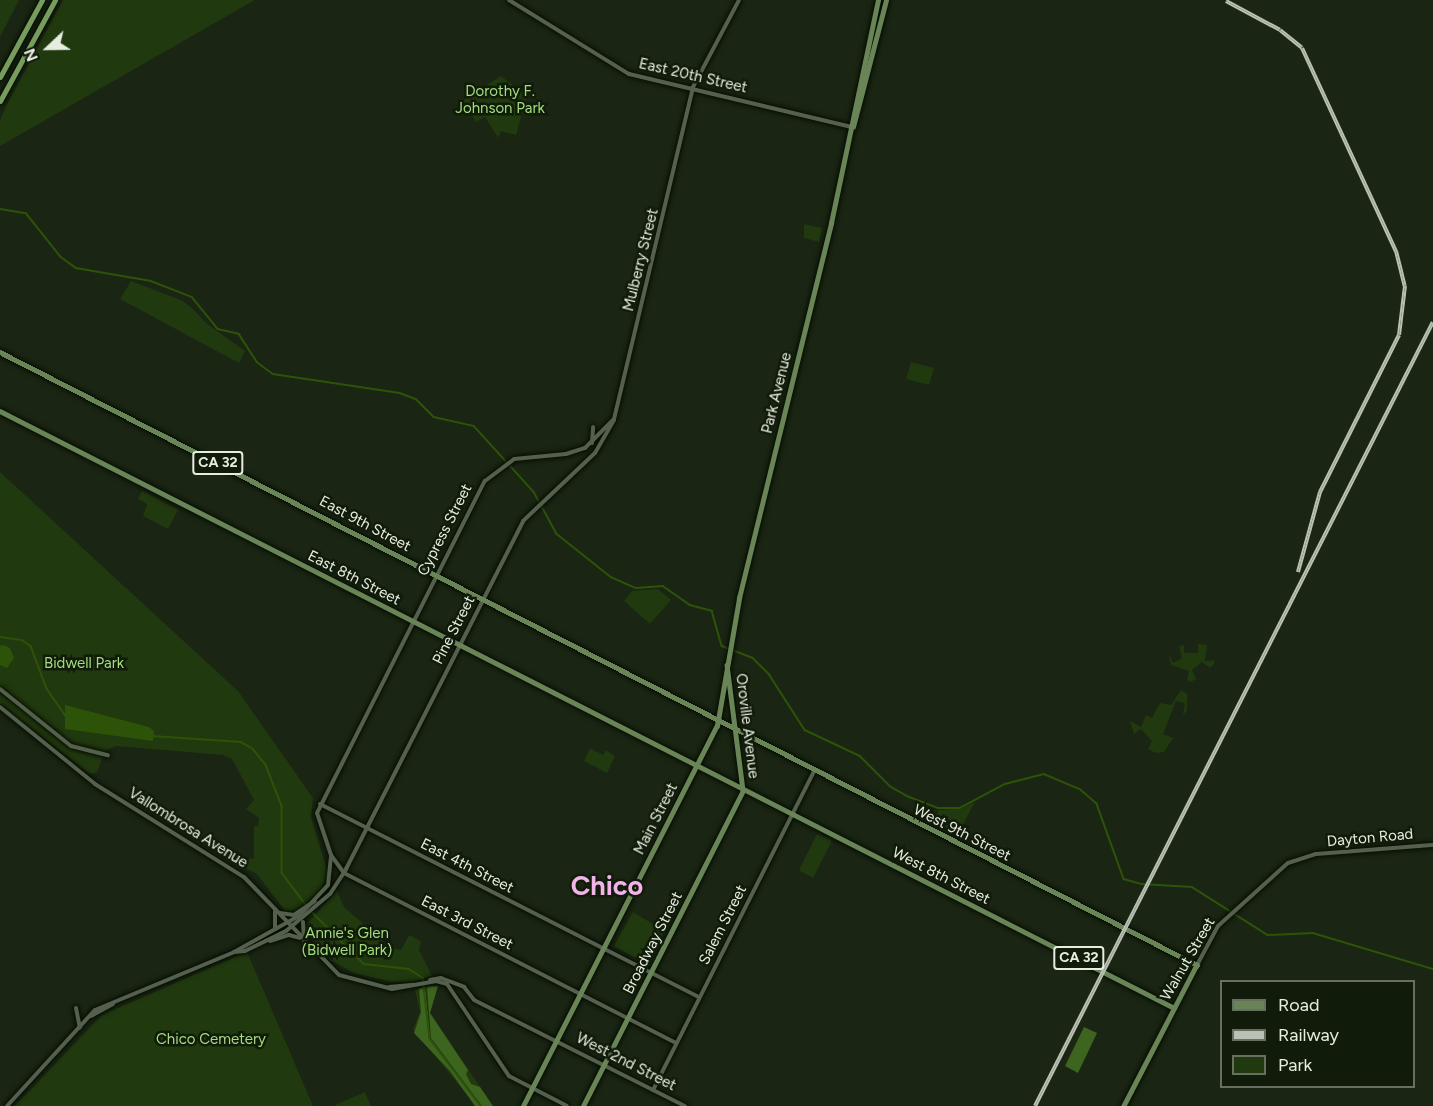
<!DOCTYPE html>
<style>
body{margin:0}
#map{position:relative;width:1433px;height:1106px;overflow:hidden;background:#1a2513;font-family:Figtree,sans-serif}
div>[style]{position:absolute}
.green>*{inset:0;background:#21390e}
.forest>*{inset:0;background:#3e651f}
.water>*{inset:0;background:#2d5308}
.stream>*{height:1.5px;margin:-0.75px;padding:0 0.75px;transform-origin:0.75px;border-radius:0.75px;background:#2d5308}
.roads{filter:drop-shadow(0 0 2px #050d01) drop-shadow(0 0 2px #050d01)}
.minor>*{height:4px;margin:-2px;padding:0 2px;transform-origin:2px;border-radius:2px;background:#54604d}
.major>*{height:4.5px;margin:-2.25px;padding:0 2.25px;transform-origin:2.25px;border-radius:2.25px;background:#698557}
.highway>*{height:5px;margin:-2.5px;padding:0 2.5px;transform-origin:2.5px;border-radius:2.5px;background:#779d5e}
.rail>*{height:4px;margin-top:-2px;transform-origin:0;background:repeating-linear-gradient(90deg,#111b0a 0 4.5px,#b8c1b3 0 9px);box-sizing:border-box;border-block:2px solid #b8c1b3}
span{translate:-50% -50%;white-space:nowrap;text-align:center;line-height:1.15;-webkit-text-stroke:5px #111b0a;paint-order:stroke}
.shield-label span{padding:2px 4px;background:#111b0a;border:2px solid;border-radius:4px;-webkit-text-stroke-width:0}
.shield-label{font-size:14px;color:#e5ede1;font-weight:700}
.street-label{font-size:15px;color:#e5ede1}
.park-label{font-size:15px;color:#a3dc7e}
.town-label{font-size:27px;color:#f2b3e8;font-weight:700}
.legend{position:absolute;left:1220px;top:980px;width:195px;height:108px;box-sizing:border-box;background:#111b0a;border:2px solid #666f60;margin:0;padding:8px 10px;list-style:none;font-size:18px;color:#e5ede1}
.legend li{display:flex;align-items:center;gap:12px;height:30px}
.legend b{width:30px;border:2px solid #666f60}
.north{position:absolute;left:18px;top:18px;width:60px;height:60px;-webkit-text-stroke:4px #111b0a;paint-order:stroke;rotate:248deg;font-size:16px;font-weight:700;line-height:24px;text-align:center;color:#e5ede1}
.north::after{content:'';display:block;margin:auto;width:21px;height:27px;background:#e5ede1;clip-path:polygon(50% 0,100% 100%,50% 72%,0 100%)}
</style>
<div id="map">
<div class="green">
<div style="clip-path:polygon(0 0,19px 0,0 37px)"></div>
<div style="clip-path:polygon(63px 0,255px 0,0 146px,0 121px,6px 106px)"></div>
<div style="clip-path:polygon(501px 76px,527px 96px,516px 135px,501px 131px,498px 138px,485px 117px,476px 122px,463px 100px)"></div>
<div style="clip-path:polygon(804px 224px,822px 228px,819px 242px,804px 238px)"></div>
<div style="clip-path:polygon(131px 281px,181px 300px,192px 308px,206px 323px,245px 351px,239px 363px,120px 299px)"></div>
<div style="clip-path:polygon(911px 362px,934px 368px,929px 385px,906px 379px)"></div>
<div style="clip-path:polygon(0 472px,238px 691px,313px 798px,311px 817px,328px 874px,320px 891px,298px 910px,286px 912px,257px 874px,235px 863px,254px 858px,254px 826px,258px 826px,259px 818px,246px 809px,254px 800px,232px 759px,223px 755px,116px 746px,105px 751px,97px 772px,90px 774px,0 704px)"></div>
<div style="clip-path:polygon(142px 491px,178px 510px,168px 529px,143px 516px,147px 504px,138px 499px)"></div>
<div style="clip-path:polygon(658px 589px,671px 600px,650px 624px,624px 601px,632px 591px)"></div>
<div style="clip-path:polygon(1198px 644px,1207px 645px,1205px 661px,1214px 660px,1214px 664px,1210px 668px,1202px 662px,1192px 670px,1196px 679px,1191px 682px,1187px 680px,1189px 671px,1171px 665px,1168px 653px,1173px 663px,1182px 658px,1179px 646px,1184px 645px,1184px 653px,1198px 653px)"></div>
<div style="clip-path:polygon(1181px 690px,1187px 694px,1187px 711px,1183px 715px,1185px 703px,1176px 701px,1163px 734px,1173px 738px,1164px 752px,1156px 753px,1148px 749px,1152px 741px,1141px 729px,1134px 734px,1130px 721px,1141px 727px,1146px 715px,1152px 718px,1160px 703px,1171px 705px)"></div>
<div style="clip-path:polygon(590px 748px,603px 755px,606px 750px,615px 756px,607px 773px,584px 761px)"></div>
<div style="clip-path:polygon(975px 802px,957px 836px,932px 824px,939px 810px,960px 809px)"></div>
<div style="clip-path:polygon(817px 834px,832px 841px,813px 878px,799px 870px)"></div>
<div style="clip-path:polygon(337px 891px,344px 907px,391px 948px,401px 950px,409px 935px,421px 941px,419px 950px,432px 976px,411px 982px,393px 982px,354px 973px,330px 960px,303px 928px)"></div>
<div style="clip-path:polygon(633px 912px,664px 931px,646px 964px,614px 946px)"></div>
<div style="clip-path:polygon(247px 952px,313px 1106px,15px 1106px,102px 1015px)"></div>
<div style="clip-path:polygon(433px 985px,436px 989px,430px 1013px,487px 1097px,489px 1106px,476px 1106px,413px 1029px,420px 1012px,415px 990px)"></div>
<div style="clip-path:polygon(365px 1092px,371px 1106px,336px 1106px,335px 1105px)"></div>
</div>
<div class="forest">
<div style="clip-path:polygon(438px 986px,430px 1013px,468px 1070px,466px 1074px,471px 1084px,480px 1087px,493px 1106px,482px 1106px,431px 1038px,427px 987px)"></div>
<div style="clip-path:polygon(425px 987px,430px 1039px,480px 1106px,475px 1106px,450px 1071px,414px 1033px,421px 1012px,419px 989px)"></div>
<div style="clip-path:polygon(1084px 1027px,1097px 1033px,1078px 1073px,1065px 1066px)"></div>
</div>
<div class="water">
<div style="clip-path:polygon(3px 645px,10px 648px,14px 658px,7px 668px,0 665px,0 646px)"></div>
<div style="clip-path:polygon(65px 705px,149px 727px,154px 731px,153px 741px,65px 729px)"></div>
</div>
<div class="stream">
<div style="left:0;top:209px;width:26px;rotate:9deg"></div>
<div style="left:26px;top:213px;width:56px;rotate:51.5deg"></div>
<div style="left:61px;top:257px;width:19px;rotate:36deg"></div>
<div style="left:76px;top:268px;width:76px;rotate:9.8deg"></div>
<div style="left:151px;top:281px;width:44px;rotate:21.3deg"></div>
<div style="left:192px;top:297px;width:41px;rotate:50.9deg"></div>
<div style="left:218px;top:329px;width:22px;rotate:13deg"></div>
<div style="left:239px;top:334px;width:33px;rotate:57deg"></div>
<div style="left:257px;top:362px;width:20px;rotate:37deg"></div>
<div style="left:273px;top:374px;width:128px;rotate:8.5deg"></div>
<div style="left:400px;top:393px;width:17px;rotate:21deg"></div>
<div style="left:416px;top:399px;width:25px;rotate:45deg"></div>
<div style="left:434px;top:417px;width:41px;rotate:12.7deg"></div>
<div style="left:474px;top:426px;width:89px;rotate:47.7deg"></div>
<div style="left:534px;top:492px;width:48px;rotate:61.3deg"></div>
<div style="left:557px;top:534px;width:69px;rotate:38.5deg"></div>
<div style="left:611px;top:577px;width:27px;rotate:24deg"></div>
<div style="left:636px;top:588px;width:27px;rotate:-4deg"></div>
<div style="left:663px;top:586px;width:33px;rotate:35deg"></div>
<div style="left:690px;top:605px;width:23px;rotate:15deg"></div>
<div style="left:712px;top:611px;width:36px;rotate:74deg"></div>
<div style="left:722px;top:646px;width:33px;rotate:21deg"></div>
<div style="left:753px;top:658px;width:23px;rotate:45deg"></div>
<div style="left:769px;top:674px;width:67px;rotate:57.3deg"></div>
<div style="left:805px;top:730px;width:61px;rotate:25.3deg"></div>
<div style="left:860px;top:756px;width:44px;rotate:45deg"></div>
<div style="left:891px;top:787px;width:18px;rotate:29deg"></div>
<div style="left:907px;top:796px;width:34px;rotate:21deg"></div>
<div style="left:939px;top:808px;width:21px"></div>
<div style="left:960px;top:808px;width:51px;rotate:-28.1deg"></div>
<div style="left:1005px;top:784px;width:40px;rotate:-14.4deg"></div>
<div style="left:1044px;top:774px;width:39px;rotate:23deg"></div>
<div style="left:1080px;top:789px;width:23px;rotate:41deg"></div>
<div style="left:1097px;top:804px;width:80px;rotate:70.2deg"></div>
<div style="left:1124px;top:879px;width:18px;rotate:16deg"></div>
<div style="left:1141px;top:884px;width:51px;rotate:3.4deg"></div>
<div style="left:1192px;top:887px;width:90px;rotate:32.3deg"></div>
<div style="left:1268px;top:935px;width:45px;rotate:-2.5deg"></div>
<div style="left:1313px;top:933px;width:125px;rotate:16.7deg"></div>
<div style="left:0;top:637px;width:22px;rotate:8deg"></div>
<div style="left:22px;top:640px;width:11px;rotate:34deg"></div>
<div style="left:31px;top:646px;width:46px;rotate:69.6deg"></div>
<div style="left:47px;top:689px;width:33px;rotate:55deg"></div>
<div style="left:152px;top:736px;width:89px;rotate:3.9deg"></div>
<div style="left:241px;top:742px;width:14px;rotate:30deg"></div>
<div style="left:253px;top:749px;width:21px;rotate:51deg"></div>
<div style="left:266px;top:765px;width:44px;rotate:68.7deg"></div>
<div style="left:282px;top:806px;width:67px;rotate:90deg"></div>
<div style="left:282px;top:873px;width:41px;rotate:52.9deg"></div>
<div style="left:312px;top:912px;width:74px;rotate:45deg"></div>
<div style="left:364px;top:964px;width:45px;rotate:6.3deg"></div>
<div style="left:409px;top:969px;width:17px;rotate:33deg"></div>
<div style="left:423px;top:978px;width:61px;rotate:83.5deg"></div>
<div style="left:430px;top:1039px;width:84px;rotate:52.7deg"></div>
</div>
<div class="roads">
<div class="minor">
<div style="left:509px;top:0;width:141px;rotate:31.7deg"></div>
<div style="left:629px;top:74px;width:229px;rotate:13.4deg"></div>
<div style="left:592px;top:443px;width:16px;rotate:-86deg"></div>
<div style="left:0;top:689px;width:91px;rotate:38.8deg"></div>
<div style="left:71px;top:746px;width:38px;rotate:14deg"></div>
<div style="left:0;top:707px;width:122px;rotate:39deg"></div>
<div style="left:95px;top:784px;width:176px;rotate:32deg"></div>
<div style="left:244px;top:877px;width:136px;rotate:45.9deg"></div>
<div style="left:339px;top:975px;width:55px;rotate:14.8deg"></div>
<div style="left:392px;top:989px;width:45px;rotate:-10.3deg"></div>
<div style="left:436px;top:981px;width:11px;rotate:15deg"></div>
<div style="left:447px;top:984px;width:111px;rotate:56deg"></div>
<div style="left:509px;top:1076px;width:65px;rotate:27.3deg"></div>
<div style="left:320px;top:804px;width:425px;rotate:27deg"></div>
<div style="left:280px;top:913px;width:14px;rotate:8deg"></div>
<div style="left:294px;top:915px;width:25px;rotate:-34deg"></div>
<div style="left:303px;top:922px;width:19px;rotate:87deg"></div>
<div style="left:275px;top:929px;width:18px;rotate:-90deg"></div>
<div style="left:270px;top:941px;width:20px;rotate:-18deg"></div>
<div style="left:289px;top:935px;width:11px;rotate:15deg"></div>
<div style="left:234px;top:952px;width:11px;rotate:-5deg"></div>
<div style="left:245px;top:951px;width:46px;rotate:-26deg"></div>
<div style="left:286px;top:931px;width:57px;rotate:-40.1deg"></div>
<div style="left:330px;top:894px;width:30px;rotate:-57deg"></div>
<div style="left:346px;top:869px;width:390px;rotate:-63deg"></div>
<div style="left:523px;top:521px;width:99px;rotate:-43.4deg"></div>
<div style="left:595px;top:453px;width:38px;rotate:-60deg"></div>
<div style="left:1197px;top:965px;width:44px;rotate:-61.7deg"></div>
<div style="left:1218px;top:926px;width:94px;rotate:-42deg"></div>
<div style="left:1288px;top:863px;width:28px;rotate:-18deg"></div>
<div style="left:1315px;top:854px;width:118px;rotate:-4.4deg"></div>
<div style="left:430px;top:980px;width:11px;rotate:-10deg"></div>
<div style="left:441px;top:978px;width:25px;rotate:21deg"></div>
<div style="left:464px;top:987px;width:16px;rotate:52deg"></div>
<div style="left:474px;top:1000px;width:236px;rotate:26.7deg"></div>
<div style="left:389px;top:987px;width:25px;rotate:-5deg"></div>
<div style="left:76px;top:1008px;width:20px;rotate:79deg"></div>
<div style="left:91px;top:1016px;width:25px;rotate:-29deg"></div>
<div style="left:676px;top:1043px;width:373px;rotate:-152.9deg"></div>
<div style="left:344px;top:873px;width:22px;rotate:-126deg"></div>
<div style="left:331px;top:855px;width:44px;rotate:-108.4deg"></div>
<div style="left:317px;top:813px;width:372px;rotate:-63.2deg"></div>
<div style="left:485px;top:481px;width:36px;rotate:-37deg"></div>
<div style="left:514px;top:459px;width:52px;rotate:-5.5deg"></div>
<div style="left:566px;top:454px;width:20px;rotate:-18deg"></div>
<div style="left:585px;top:448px;width:41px;rotate:-45deg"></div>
<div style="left:614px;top:419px;width:341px;rotate:-76.6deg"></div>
<div style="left:693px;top:87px;width:98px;rotate:-62.1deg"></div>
<div style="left:653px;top:1090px;width:357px;rotate:-63.2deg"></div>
<div style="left:7px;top:1106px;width:130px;rotate:-47.5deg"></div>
<div style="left:95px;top:1010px;width:151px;rotate:-22.6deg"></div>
<div style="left:234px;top:952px;width:74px;rotate:-29deg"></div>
<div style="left:299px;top:916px;width:42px;rotate:-46.9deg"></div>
<div style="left:328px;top:885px;width:30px;rotate:-84deg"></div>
</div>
<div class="major">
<div style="left:853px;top:127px;width:131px;rotate:-75.4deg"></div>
<div style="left:0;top:352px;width:1345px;rotate:27.12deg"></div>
<div style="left:1197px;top:965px;width:159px;rotate:117.4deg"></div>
<div style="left:0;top:411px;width:1317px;rotate:26.95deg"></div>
<div style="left:727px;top:665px;width:126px;rotate:82.7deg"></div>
<div style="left:523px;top:1106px;width:427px;rotate:-63deg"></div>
<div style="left:717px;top:726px;width:130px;rotate:-80.2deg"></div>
<div style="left:739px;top:598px;width:386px;rotate:-76.2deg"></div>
<div style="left:831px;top:223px;width:228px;rotate:-78.1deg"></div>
<div style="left:583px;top:1106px;width:354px;rotate:-63.1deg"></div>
</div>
<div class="highway">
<div style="left:0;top:77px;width:88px;rotate:-61.4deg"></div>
<div style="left:0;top:101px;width:115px;rotate:-61.4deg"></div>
</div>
</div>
<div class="rail">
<div style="left:1226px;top:1px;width:61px;rotate:28.2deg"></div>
<div style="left:1280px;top:30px;width:28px;rotate:39deg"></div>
<div style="left:1302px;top:48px;width:224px;rotate:65.2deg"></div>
<div style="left:1396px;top:251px;width:36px;rotate:76deg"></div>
<div style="left:1405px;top:286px;width:49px;rotate:97deg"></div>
<div style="left:1399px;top:335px;width:176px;rotate:116.7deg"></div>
<div style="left:1320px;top:492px;width:83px;rotate:105.4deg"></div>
<div style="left:1035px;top:1106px;width:879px;rotate:-63.09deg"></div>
</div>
<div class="shield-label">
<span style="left:218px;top:463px">CA 32</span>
<span style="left:1079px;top:958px">CA 32</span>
</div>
<div class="street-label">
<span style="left:693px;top:76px;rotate:13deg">East 20th Street</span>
<span style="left:641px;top:260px;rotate:-76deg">Mulberry Street</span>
<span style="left:777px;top:393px;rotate:-76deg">Park Avenue</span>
<span style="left:365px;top:524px;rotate:28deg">East 9th Street</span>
<span style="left:445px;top:530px;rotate:-63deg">Cypress Street</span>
<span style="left:354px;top:578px;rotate:27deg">East 8th Street</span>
<span style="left:454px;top:630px;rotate:-63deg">Pine Street</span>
<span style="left:747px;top:726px;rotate:83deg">Oroville Avenue</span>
<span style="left:656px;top:819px;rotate:-63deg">Main Street</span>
<span style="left:188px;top:828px;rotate:32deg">Vallombrosa Avenue</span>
<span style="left:962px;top:833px;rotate:27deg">West 9th Street</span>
<span style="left:1370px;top:838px;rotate:-5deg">Dayton Road</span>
<span style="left:467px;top:866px;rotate:27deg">East 4th Street</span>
<span style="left:941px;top:876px;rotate:27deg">West 8th Street</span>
<span style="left:467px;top:923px;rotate:27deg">East 3rd Street</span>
<span style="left:723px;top:925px;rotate:-63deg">Salem Street</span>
<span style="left:653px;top:943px;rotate:-63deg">Broadway Street</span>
<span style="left:1188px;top:959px;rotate:-60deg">Walnut Street</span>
<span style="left:626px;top:1062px;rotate:27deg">West 2nd Street</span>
</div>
<div class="park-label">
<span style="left:500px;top:100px">Dorothy F.<br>Johnson Park</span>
<span style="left:84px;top:664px">Bidwell Park</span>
<span style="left:347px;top:942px">Annie's Glen<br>(Bidwell Park)</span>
<span style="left:211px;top:1040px">Chico Cemetery</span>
</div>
<div class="town-label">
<span style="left:607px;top:886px">Chico</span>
</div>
<ul class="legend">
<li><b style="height:8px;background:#698557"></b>Road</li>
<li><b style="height:8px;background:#b8c1b3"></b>Railway</li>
<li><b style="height:16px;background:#21390e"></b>Park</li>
</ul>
<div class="north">N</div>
</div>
